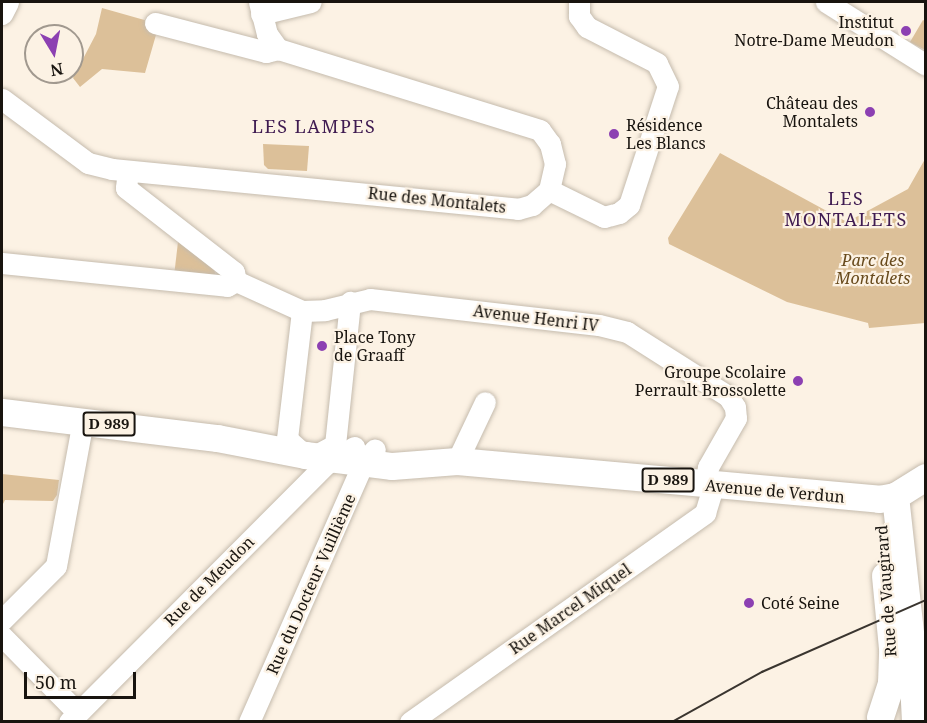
<!DOCTYPE html>
<meta charset="utf-8">
<style>
body{margin:0}
#map{position:relative;width:927px;height:723px;overflow:hidden;background:#fcf2e4;font-family:"Noto Serif",serif}
div>[style]{position:absolute}
.green>*{inset:0;background:#dcc099}
.roads{filter:drop-shadow(0 0 2px #c5bbad) drop-shadow(0 0 2px #c5bbad)}
.minor>*{height:21px;margin:-10.5px;padding:0 10.5px;transform-origin:10.5px;border-radius:10.5px;background:#fff}
.major>*{height:27px;margin:-13.5px;padding:0 13.5px;transform-origin:13.5px;border-radius:13.5px;background:#fff}
.tram>*{height:1.5px;margin:-0.75px;padding:0 0.75px;transform-origin:0.75px;border-radius:0.75px;background:#3a352f}
.dots>*{width:16px;height:16px;translate:-50% -50%;box-sizing:border-box;border:3px solid #fcf2e4;border-radius:50%}
span{translate:-50% -50%;white-space:nowrap;text-align:center;line-height:1.15;-webkit-text-stroke:4.5px #fcf2e4;paint-order:stroke}
.shield-label span{padding:2px 4px;background:#fcf2e4;border:2px solid;border-radius:4px;-webkit-text-stroke-width:0}
.shield-label{font-size:15px;color:#18140f;font-weight:700}
.poi-label{font-size:16px;color:#18140f}
.right{translate:-100% -50%;text-align:right}
.left{translate:0 -50%;text-align:left}
.street-label{font-size:16px;color:#18140f}
.park-label{font-size:16px;color:#684a1c;font-style:italic}
.neighbourhood-label{font-size:18px;color:#3f1b51;letter-spacing:1.5px}
.frame{position:absolute;inset:0;border:3px solid #18140f;pointer-events:none}
.north{position:absolute;left:24px;top:24px;width:60px;height:60px;box-sizing:border-box;background:#fcf2e4;border:2px solid #a1998f;border-radius:50%;rotate:170deg;font-size:16px;font-weight:700;line-height:24px;text-align:center;color:#18140f}
.north::after{content:'';display:block;margin:auto;width:21px;height:27px;background:#8c40b2;clip-path:polygon(50% 0,100% 100%,50% 72%,0 100%)}
.scale{position:absolute;left:24px;top:672px;width:112px;height:27px;box-sizing:border-box;border:3px solid #18140f;border-top:0;padding-left:8px;font-size:18px;line-height:21px;white-space:nowrap;color:#18140f;-webkit-text-stroke:4px #fcf2e4;paint-order:stroke}
</style>
<div id="map">
<div class="green">
<div style="clip-path:polygon(102px 8px,155px 23px,158px 28px,145px 73px,102px 69px,80px 87px,73px 78px,96px 34px)"></div>
<div style="clip-path:polygon(923px 20px,925px 21px,925px 50px,910px 42px)"></div>
<div style="clip-path:polygon(263px 144px,309px 146px,307px 171px,268px 169px,264px 165px)"></div>
<div style="clip-path:polygon(720px 153px,847px 222px,908px 189px,925px 159px,925px 323px,869px 328px,868px 323px,787px 302px,669px 244px,668px 238px)"></div>
<div style="clip-path:polygon(178px 242px,214px 269px,216px 277px,174px 276px)"></div>
<div style="clip-path:polygon(2px 474px,59px 480px,57px 495px,53px 501px,5px 500px,2px 506px)"></div>
</div>
<div class="roads">
<div class="minor">
<div style="left:259px;top:2px;width:33px;rotate:76deg"></div>
<div style="left:267px;top:34px;width:19px;rotate:54deg"></div>
<div style="left:826px;top:2px;width:118px;rotate:32.2deg"></div>
<div style="left:2px;top:14px;width:13px;rotate:-63deg"></div>
<div style="left:261px;top:14px;width:51px;rotate:-13.5deg"></div>
<div style="left:155px;top:23px;width:115px;rotate:14.6deg"></div>
<div style="left:266px;top:52px;width:12px;rotate:-14deg"></div>
<div style="left:2px;top:99px;width:107px;rotate:36.7deg"></div>
<div style="left:88px;top:163px;width:25px;rotate:14deg"></div>
<div style="left:112px;top:169px;width:408px;rotate:5.6deg"></div>
<div style="left:518px;top:209px;width:15px;rotate:-16deg"></div>
<div style="left:532px;top:205px;width:23px;rotate:-41deg"></div>
<div style="left:549px;top:190px;width:27px;rotate:-77deg"></div>
<div style="left:555px;top:164px;width:21px;rotate:-104deg"></div>
<div style="left:550px;top:144px;width:17px;rotate:-126deg"></div>
<div style="left:540px;top:130px;width:274px;rotate:-162.8deg"></div>
<div style="left:128px;top:171px;width:17px;rotate:97deg"></div>
<div style="left:126px;top:188px;width:137px;rotate:37.9deg"></div>
<div style="left:234px;top:272px;width:9px;rotate:77deg"></div>
<div style="left:236px;top:281px;width:72px;rotate:24.4deg"></div>
<div style="left:302px;top:311px;width:23px;rotate:-2deg"></div>
<div style="left:325px;top:310px;width:46px;rotate:-13.7deg"></div>
<div style="left:370px;top:299px;width:230px;rotate:6.5deg"></div>
<div style="left:599px;top:325px;width:29px;rotate:14deg"></div>
<div style="left:627px;top:332px;width:120px;rotate:32.4deg"></div>
<div style="left:728px;top:396px;width:13px;rotate:58deg"></div>
<div style="left:735px;top:407px;width:11px;rotate:85deg"></div>
<div style="left:736px;top:418px;width:56px;rotate:119.7deg"></div>
<div style="left:708px;top:467px;width:17px;rotate:100deg"></div>
<div style="left:549px;top:190px;width:61px;rotate:26.1deg"></div>
<div style="left:604px;top:217px;width:16px;rotate:-15deg"></div>
<div style="left:619px;top:213px;width:13px;rotate:-39deg"></div>
<div style="left:629px;top:205px;width:125px;rotate:-71.9deg"></div>
<div style="left:668px;top:86px;width:25px;rotate:-116deg"></div>
<div style="left:657px;top:63px;width:79px;rotate:-152.8deg"></div>
<div style="left:587px;top:27px;width:14px;rotate:-126deg"></div>
<div style="left:579px;top:16px;width:14px;rotate:-90deg"></div>
<div style="left:2px;top:263px;width:226px;rotate:5.8deg"></div>
<div style="left:227px;top:286px;width:10px;rotate:-29deg"></div>
<div style="left:302px;top:311px;width:129px;rotate:96.7deg"></div>
<div style="left:287px;top:439px;width:27px;rotate:42deg"></div>
<div style="left:314px;top:456px;width:24px;rotate:-28deg"></div>
<div style="left:335px;top:445px;width:144px;rotate:-84deg"></div>
<div style="left:457px;top:461px;width:65px;rotate:-64.6deg"></div>
<div style="left:2px;top:620px;width:76px;rotate:-45deg"></div>
<div style="left:56px;top:566px;width:147px;rotate:-79.5deg"></div>
<div style="left:2px;top:636px;width:108px;rotate:45.4deg"></div>
<div style="left:69px;top:722px;width:364px;rotate:-45.1deg"></div>
<div style="left:326px;top:464px;width:33px;rotate:-31deg"></div>
<div style="left:249px;top:722px;width:283px;rotate:-66.2deg"></div>
<div style="left:363px;top:463px;width:18px;rotate:-49deg"></div>
<div style="left:410px;top:722px;width:362px;rotate:-35.3deg"></div>
<div style="left:705px;top:513px;width:30px;rotate:-73deg"></div>
</div>
<div class="major">
<div style="left:2px;top:412px;width:217px;rotate:6.9deg"></div>
<div style="left:217px;top:438px;width:90px;rotate:10.9deg"></div>
<div style="left:305px;top:455px;width:88px;rotate:7.2deg"></div>
<div style="left:392px;top:466px;width:65px;rotate:-4.4deg"></div>
<div style="left:457px;top:461px;width:424px;rotate:5.1deg"></div>
<div style="left:879px;top:499px;width:16px;rotate:-11deg"></div>
<div style="left:895px;top:496px;width:36px;rotate:-32deg"></div>
<div style="left:895px;top:496px;width:147px;rotate:83.7deg"></div>
<div style="left:911px;top:642px;width:78px;rotate:87.1deg"></div>
<div style="left:880px;top:717px;width:36px;rotate:-72deg"></div>
<div style="left:891px;top:683px;width:35px;rotate:-88deg"></div>
<div style="left:892px;top:648px;width:73px;rotate:-95.5deg"></div>
</div>
</div>
<div class="tram">
<div style="left:672px;top:722px;width:103px;rotate:-29.1deg"></div>
<div style="left:762px;top:672px;width:179px;rotate:-23.7deg"></div>
</div>
<div class="dots">
<div style="left:906px;top:31px;background:#8c40b2"></div>
<div style="left:870px;top:112px;background:#8c40b2"></div>
<div style="left:614px;top:134px;background:#8c40b2"></div>
<div style="left:322px;top:346px;background:#8c40b2"></div>
<div style="left:798px;top:381px;background:#8c40b2"></div>
<div style="left:749px;top:603px;background:#8c40b2"></div>
</div>
<div class="shield-label">
<span style="left:109px;top:424px">D 989</span>
<span style="left:668px;top:480px">D 989</span>
</div>
<div class="poi-label">
<span class="right" style="left:894px;top:31px">Institut<br>Notre-Dame Meudon</span>
<span class="right" style="left:858px;top:112px">Château des<br>Montalets</span>
<span class="left" style="left:626px;top:134px">Résidence<br>Les Blancs</span>
<span class="left" style="left:334px;top:346px">Place Tony<br>de Graaff</span>
<span class="right" style="left:786px;top:381px">Groupe Scolaire<br>Perrault Brossolette</span>
<span class="left" style="left:761px;top:603px">Coté Seine</span>
</div>
<div class="street-label">
<span style="left:437px;top:200px;rotate:6deg">Rue des Montalets</span>
<span style="left:536px;top:318px;rotate:7deg">Avenue Henri IV</span>
<span style="left:775px;top:491px;rotate:5deg">Avenue de Verdun</span>
<span style="left:209px;top:581px;rotate:-45deg">Rue de Meudon</span>
<span style="left:311px;top:584px;rotate:-66deg">Rue du Docteur Vuillième</span>
<span style="left:886px;top:591px;rotate:-94deg">Rue de Vaugirard</span>
<span style="left:570px;top:609px;rotate:-35deg">Rue Marcel Miquel</span>
</div>
<div class="park-label">
<span style="left:873px;top:269px">Parc des<br>Montalets</span>
</div>
<div class="neighbourhood-label">
<span style="left:314px;top:126px">LES LAMPES</span>
<span style="left:846px;top:209px">LES<br>MONTALETS</span>
</div>
<div class="frame"></div>
<div class="north">N</div>
<div class="scale">50 m</div>
</div>
